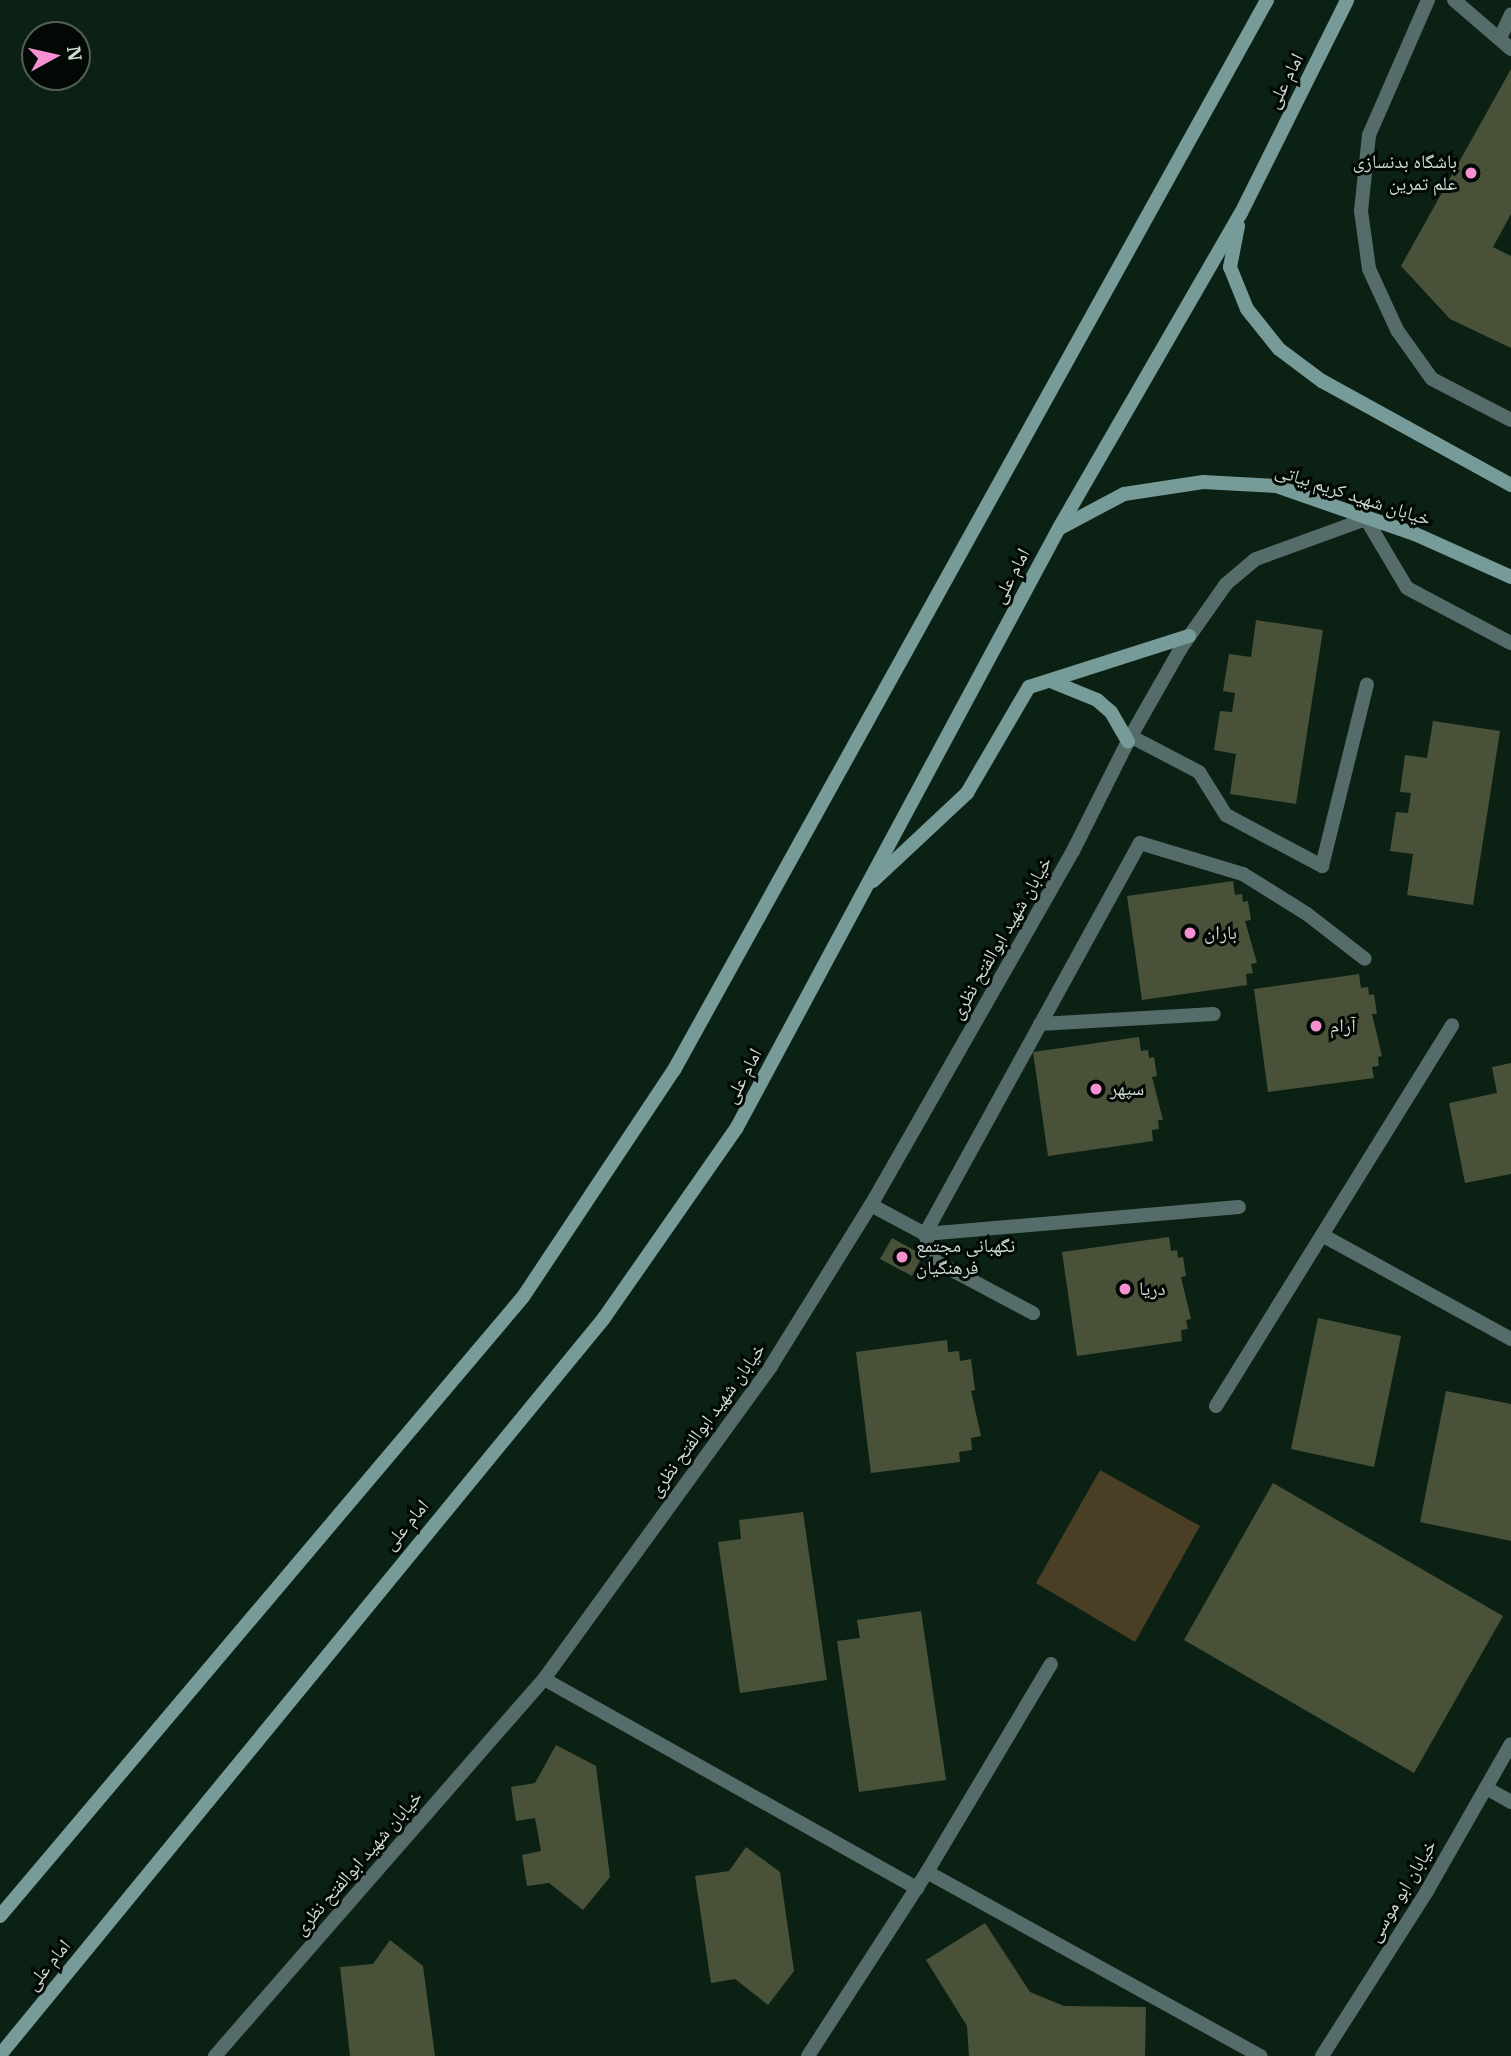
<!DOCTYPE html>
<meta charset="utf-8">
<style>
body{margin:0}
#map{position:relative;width:1511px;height:2056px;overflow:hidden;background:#0b2114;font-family:"IBM Plex Serif","Noto Naskh Arabic",serif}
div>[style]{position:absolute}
.green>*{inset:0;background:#4a3e24}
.building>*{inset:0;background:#4a5139}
.street>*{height:14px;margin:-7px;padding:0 7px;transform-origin:7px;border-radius:7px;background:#566c6a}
.secondary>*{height:14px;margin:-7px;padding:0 7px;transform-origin:7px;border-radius:7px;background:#779b98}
.dots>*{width:19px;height:19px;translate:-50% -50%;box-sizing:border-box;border:4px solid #020804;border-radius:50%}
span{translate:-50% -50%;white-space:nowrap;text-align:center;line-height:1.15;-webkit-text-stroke:6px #020804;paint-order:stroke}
.street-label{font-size:19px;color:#cedcd2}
.poi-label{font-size:19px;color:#cedcd2}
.right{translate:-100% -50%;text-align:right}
.left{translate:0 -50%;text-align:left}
.north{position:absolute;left:21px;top:21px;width:70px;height:70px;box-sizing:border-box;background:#020804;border:2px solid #545d56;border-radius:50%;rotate:82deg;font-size:19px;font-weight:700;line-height:28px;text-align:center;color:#cedcd2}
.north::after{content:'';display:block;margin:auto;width:24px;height:32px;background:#f690d0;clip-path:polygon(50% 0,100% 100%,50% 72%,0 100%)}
</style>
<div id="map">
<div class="green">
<div style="clip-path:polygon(1100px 1470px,1200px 1526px,1135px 1642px,1036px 1583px)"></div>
</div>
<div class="building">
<div style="clip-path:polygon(1511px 69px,1511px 214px,1493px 247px,1511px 256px,1511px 348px,1450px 319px,1401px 266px)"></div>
<div style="clip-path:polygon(1256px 620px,1323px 630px,1296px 804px,1230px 794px,1236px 754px,1214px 750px,1220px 711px,1232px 712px,1235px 693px,1223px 691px,1229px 654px,1251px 657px)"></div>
<div style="clip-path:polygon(1433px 721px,1500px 731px,1473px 905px,1407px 895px,1413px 854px,1390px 851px,1396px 812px,1408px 813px,1411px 793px,1400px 792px,1405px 755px,1427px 758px)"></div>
<div style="clip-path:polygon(1233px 881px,1235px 895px,1242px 894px,1243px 902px,1248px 901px,1251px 920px,1245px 921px,1257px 963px,1251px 964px,1253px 973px,1246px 974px,1247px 985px,1142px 1000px,1127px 896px)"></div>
<div style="clip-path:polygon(1359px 974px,1361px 988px,1368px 987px,1369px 995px,1374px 994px,1377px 1014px,1372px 1014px,1382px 1056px,1378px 1057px,1379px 1066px,1372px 1067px,1374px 1078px,1268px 1092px,1254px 989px)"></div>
<div style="clip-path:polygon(1139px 1037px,1141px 1051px,1148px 1050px,1149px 1058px,1154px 1057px,1157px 1076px,1152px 1077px,1163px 1120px,1158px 1120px,1159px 1129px,1152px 1130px,1153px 1141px,1048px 1156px,1033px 1052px)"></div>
<div style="clip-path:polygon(1511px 1063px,1511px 1174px,1465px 1183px,1449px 1103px,1497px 1093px,1492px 1067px)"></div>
<div style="clip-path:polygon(1169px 1237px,1171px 1251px,1177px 1250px,1178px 1258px,1183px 1257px,1186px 1276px,1181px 1277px,1191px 1319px,1186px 1320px,1188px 1329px,1181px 1330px,1182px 1341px,1077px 1356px,1062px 1252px)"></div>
<div style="clip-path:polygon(892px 1238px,923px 1255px,912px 1276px,880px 1259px)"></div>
<div style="clip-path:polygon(1318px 1318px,1401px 1336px,1374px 1467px,1291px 1449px)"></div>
<div style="clip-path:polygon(947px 1340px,948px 1352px,959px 1351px,960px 1361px,971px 1359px,975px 1390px,971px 1391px,981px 1436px,971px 1438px,972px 1450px,959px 1452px,960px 1462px,871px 1473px,856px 1352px)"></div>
<div style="clip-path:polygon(1446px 1391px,1511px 1404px,1511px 1541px,1420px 1522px)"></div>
<div style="clip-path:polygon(1273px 1483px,1503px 1616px,1414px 1773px,1184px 1640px)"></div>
<div style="clip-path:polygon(803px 1512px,827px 1680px,740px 1693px,718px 1542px,741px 1539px,739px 1520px)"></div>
<div style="clip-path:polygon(921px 1611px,946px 1780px,859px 1792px,837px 1641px,860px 1638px,857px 1620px)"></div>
<div style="clip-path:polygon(556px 1745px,596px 1766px,610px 1877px,583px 1910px,549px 1883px,527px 1886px,522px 1855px,541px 1851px,535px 1818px,516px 1821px,511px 1787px,535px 1783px)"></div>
<div style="clip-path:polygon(746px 1847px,780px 1872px,794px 1971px,768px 2005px,735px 1979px,711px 1983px,695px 1876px,729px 1871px)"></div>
<div style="clip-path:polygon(985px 1923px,1030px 1992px,1064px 2006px,1146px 2007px,1145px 2056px,969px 2056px,967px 2026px,926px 1960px)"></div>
<div style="clip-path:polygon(390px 1940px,423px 1966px,435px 2056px,350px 2056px,340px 1967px,373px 1964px)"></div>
</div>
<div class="street">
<div style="left:1428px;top:0;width:147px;rotate:113.6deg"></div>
<div style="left:1369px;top:135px;width:76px;rotate:96deg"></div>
<div style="left:1361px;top:211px;width:59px;rotate:82.1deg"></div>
<div style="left:1369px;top:269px;width:67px;rotate:65.3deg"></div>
<div style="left:1397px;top:330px;width:60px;rotate:54.5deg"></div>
<div style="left:1432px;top:379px;width:89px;rotate:27.4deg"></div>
<div style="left:1454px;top:0;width:75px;rotate:40.7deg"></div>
<div style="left:1500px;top:38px;width:26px;rotate:-65deg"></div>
<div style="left:1130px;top:736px;width:78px;rotate:27.6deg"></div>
<div style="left:1199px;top:772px;width:51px;rotate:57.9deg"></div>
<div style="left:1226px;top:815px;width:109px;rotate:28deg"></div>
<div style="left:1322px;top:866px;width:187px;rotate:-76.1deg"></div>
<div style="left:1040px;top:1024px;width:174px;rotate:-3.3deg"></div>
<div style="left:871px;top:1205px;width:61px;rotate:28.2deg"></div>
<div style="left:925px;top:1234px;width:29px;rotate:70deg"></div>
<div style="left:935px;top:1261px;width:111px;rotate:28deg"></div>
<div style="left:925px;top:1234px;width:446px;rotate:-61.2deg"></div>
<div style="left:1140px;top:843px;width:108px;rotate:16.8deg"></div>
<div style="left:1243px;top:874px;width:75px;rotate:32deg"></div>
<div style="left:1307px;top:914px;width:73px;rotate:37.8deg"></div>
<div style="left:925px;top:1234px;width:315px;rotate:-4.9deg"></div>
<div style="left:1322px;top:1235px;width:216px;rotate:28.8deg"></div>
<div style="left:1216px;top:1406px;width:448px;rotate:-58.2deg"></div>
<div style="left:544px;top:1679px;width:428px;rotate:29.3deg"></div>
<div style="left:1486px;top:1788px;width:29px;rotate:29deg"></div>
<div style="left:927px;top:1872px;width:381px;rotate:28.9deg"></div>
<div style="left:215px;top:2056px;width:500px;rotate:-48.89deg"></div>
<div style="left:544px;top:1679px;width:387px;rotate:-54deg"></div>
<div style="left:771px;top:1366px;width:190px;rotate:-58.2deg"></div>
<div style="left:871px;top:1205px;width:408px;rotate:-60.3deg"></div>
<div style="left:1073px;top:851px;width:123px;rotate:-63.4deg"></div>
<div style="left:1128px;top:741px;width:107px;rotate:-60.3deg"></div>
<div style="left:1181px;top:648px;width:78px;rotate:-54.9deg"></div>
<div style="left:1226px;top:584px;width:39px;rotate:-40deg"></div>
<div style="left:1256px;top:559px;width:117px;rotate:-20deg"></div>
<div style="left:1366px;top:519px;width:80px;rotate:59.3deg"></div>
<div style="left:1407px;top:588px;width:118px;rotate:27.9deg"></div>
<div style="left:808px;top:2056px;width:219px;rotate:-57.1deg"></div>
<div style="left:927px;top:1872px;width:242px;rotate:-59.2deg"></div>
<div style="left:1322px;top:2056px;width:196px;rotate:-57.5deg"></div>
<div style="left:1427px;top:1891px;width:169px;rotate:-60.3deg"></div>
</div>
<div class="secondary">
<div style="left:1238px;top:226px;width:42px;rotate:101deg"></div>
<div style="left:1230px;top:267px;width:45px;rotate:68deg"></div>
<div style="left:1247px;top:309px;width:51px;rotate:51.3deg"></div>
<div style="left:1279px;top:349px;width:54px;rotate:36.7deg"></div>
<div style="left:1322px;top:381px;width:216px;rotate:28.8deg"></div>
<div style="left:1060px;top:528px;width:72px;rotate:-28deg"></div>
<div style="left:1124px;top:494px;width:80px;rotate:-8.6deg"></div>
<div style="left:1203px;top:482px;width:73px;rotate:3.1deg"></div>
<div style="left:1276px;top:486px;width:147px;rotate:19.1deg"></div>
<div style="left:1415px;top:534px;width:105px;rotate:24.1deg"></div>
<div style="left:1053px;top:682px;width:48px;rotate:22.2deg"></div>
<div style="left:1097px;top:700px;width:18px;rotate:41deg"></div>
<div style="left:1111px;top:712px;width:34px;rotate:60deg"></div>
<div style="left:873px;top:881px;width:129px;rotate:-43.1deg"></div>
<div style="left:967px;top:793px;width:123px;rotate:-59.7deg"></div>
<div style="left:1029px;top:687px;width:168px;rotate:-17.7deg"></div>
<div style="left:0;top:1916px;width:810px;rotate:-49.81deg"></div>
<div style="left:523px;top:1297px;width:273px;rotate:-56.4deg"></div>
<div style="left:674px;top:1070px;width:1223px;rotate:-61deg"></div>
<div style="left:0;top:2055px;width:953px;rotate:-50.66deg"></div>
<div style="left:604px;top:1318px;width:231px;rotate:-55.1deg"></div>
<div style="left:736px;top:1129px;width:682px;rotate:-61.74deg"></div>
<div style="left:1059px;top:528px;width:364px;rotate:-60deg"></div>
<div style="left:1241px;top:213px;width:238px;rotate:-63.5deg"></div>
</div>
<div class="dots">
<div style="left:1471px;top:173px;background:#f690d0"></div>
<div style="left:1190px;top:933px;background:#f690d0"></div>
<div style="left:1316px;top:1026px;background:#f690d0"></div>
<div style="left:1096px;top:1089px;background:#f690d0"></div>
<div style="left:902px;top:1257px;background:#f690d0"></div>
<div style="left:1125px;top:1289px;background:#f690d0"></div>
</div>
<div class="street-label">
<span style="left:1285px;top:81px;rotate:-63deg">امام علی</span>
<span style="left:1353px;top:495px;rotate:18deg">خیابان شهید کریم بیاتی</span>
<span style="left:1011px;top:576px;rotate:-62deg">امام علی</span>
<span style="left:1001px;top:938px;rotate:-60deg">خیابان شهید ابوالفتح نظری</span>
<span style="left:743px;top:1076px;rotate:-62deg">امام علی</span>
<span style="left:707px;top:1420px;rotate:-54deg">خیابان شهید ابوالفتح نظری</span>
<span style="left:406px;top:1525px;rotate:-50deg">امام علی</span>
<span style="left:358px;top:1863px;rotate:-49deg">خیابان شهید ابوالفتح نظری</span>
<span style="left:1402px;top:1891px;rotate:-59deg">خیابان ابو موسی</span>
<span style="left:48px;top:1965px;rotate:-51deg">امام علی</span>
</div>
<div class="poi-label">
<span class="right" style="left:1457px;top:173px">باشگاه بدنسازی<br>علم تمرین</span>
<span class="left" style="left:1204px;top:933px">باران</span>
<span class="left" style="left:1330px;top:1026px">آرام</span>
<span class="left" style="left:1110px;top:1089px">سپهر</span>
<span class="left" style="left:916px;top:1257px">نگهبانی مجتمع<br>فرهنگیان</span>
<span class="left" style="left:1139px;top:1289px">دریا</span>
</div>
<div class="north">N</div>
</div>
